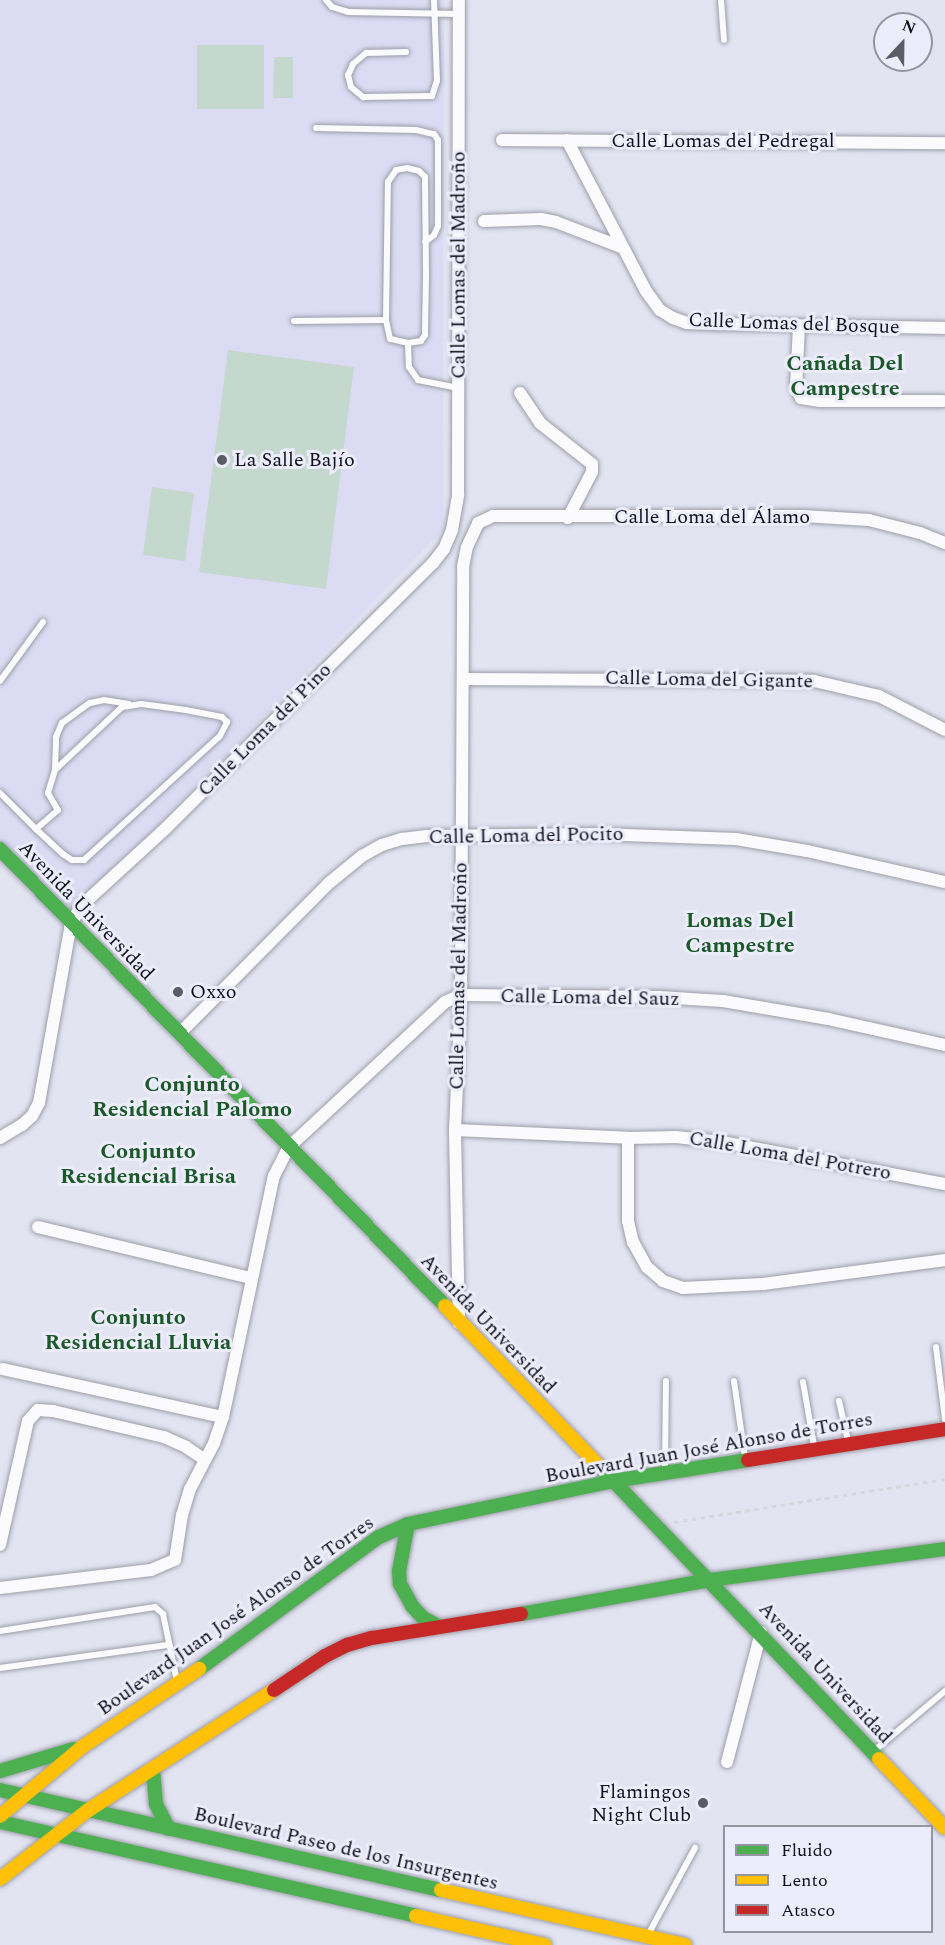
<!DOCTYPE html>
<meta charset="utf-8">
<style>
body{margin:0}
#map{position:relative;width:945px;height:1945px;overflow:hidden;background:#e3e4f2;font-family:Spectral,serif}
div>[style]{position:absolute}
.built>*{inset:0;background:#dbdcf4}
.green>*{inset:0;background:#c5d8cd}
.path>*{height:3px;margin-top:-1.5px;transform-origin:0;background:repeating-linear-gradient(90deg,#d7d7db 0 4.5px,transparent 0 9px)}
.roads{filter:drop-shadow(0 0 2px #9d9ea8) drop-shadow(0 0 2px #9d9ea8)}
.lane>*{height:6px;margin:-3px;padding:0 3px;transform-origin:3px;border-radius:3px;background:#fbfbfd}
.street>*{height:12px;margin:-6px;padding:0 6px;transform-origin:6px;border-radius:6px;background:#fbfbfd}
.fast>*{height:14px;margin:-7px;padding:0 7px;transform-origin:7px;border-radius:7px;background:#4caf50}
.slow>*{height:14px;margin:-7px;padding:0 7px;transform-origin:7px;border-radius:7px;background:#ffc107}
.jam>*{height:14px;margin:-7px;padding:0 7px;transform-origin:7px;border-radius:7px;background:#c62828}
.dots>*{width:16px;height:16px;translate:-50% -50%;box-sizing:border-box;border:3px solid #ececfc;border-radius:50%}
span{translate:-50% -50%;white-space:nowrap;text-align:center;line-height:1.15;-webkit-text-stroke:6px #ececfc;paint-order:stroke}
.street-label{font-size:20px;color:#12121a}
.poi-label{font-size:20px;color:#12121a}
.left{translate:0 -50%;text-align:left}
.right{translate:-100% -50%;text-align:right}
.quarter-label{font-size:22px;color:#1b5929;font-weight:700}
.legend{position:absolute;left:723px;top:1825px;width:210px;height:108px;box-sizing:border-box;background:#ececfc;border:2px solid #9595a2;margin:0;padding:8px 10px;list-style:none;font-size:18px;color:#12121a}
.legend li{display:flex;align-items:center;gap:12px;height:30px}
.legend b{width:30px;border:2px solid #9595a2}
.north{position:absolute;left:873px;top:12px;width:60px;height:60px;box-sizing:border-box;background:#ececfc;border:2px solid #9595a2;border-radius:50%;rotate:22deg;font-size:16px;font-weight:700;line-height:24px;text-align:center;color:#12121a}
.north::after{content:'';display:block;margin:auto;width:21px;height:27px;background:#5b5c66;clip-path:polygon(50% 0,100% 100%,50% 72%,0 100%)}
</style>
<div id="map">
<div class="built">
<div style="clip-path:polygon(0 0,444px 0,443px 530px,70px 918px,0 842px)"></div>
</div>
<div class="green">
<div style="clip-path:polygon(197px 45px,264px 45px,264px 109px,197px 109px)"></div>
<div style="clip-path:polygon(274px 57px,293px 57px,293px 98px,273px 98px)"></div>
<div style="clip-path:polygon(228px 350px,354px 367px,326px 589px,199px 572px)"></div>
<div style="clip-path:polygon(152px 487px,194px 493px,185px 561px,143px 555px)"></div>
</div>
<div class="path">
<div style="left:674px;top:1522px;width:274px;rotate:-9deg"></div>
</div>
<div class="roads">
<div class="lane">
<div style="left:326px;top:0;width:9px;rotate:49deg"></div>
<div style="left:332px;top:7px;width:17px;rotate:17deg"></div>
<div style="left:348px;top:12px;width:111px;rotate:1deg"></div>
<div style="left:721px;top:0;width:40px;rotate:85.7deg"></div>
<div style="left:406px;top:52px;width:40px;rotate:178.6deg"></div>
<div style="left:366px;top:53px;width:17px;rotate:140deg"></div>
<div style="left:353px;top:64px;width:12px;rotate:114deg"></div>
<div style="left:348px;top:75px;width:12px;rotate:76deg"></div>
<div style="left:351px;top:87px;width:16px;rotate:40deg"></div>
<div style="left:363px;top:97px;width:69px;rotate:-0.8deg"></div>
<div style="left:432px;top:96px;width:16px;rotate:-72deg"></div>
<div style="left:437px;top:81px;width:81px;rotate:-92.1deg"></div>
<div style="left:316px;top:128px;width:100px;rotate:1.1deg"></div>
<div style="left:416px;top:130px;width:18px;rotate:13deg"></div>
<div style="left:434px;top:134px;width:7px;rotate:56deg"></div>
<div style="left:438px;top:140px;width:86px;rotate:90deg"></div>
<div style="left:438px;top:226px;width:10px;rotate:114deg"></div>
<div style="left:434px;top:235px;width:11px;rotate:142deg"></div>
<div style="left:407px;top:168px;width:12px;rotate:14deg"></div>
<div style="left:419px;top:171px;width:8px;rotate:45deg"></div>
<div style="left:425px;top:177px;width:99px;rotate:89.4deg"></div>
<div style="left:426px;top:276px;width:59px;rotate:91deg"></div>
<div style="left:425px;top:335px;width:7px;rotate:124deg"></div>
<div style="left:421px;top:341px;width:13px;rotate:171deg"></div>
<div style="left:408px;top:343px;width:18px;rotate:-167deg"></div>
<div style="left:390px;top:339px;width:19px;rotate:-102deg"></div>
<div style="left:386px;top:320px;width:138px;rotate:-89.2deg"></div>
<div style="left:388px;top:182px;width:14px;rotate:-56deg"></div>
<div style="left:396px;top:170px;width:11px;rotate:-10deg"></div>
<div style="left:294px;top:321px;width:92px;rotate:-0.6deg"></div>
<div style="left:408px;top:343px;width:24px;rotate:88deg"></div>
<div style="left:409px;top:367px;width:16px;rotate:55deg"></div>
<div style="left:418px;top:380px;width:41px;rotate:11.3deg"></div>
<div style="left:0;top:681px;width:73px;rotate:-53.9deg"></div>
<div style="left:55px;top:770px;width:33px;rotate:-88deg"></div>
<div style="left:56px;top:737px;width:15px;rotate:-67deg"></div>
<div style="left:62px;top:723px;width:34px;rotate:-36deg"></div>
<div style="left:90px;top:703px;width:14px;rotate:-12deg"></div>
<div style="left:104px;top:700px;width:25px;rotate:9deg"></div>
<div style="left:0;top:793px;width:51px;rotate:45deg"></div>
<div style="left:36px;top:829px;width:37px;rotate:43deg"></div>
<div style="left:63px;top:854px;width:11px;rotate:34deg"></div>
<div style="left:72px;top:860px;width:12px"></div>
<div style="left:84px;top:860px;width:184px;rotate:-42.4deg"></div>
<div style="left:220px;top:736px;width:16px;rotate:-63deg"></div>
<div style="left:227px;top:722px;width:7px;rotate:-135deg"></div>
<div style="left:222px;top:717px;width:37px;rotate:-169deg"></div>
<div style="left:186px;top:710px;width:45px;rotate:-172.4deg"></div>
<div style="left:141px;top:704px;width:19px;rotate:171deg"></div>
<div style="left:122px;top:707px;width:92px;rotate:136.8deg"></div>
<div style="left:55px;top:770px;width:24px;rotate:107deg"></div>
<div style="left:48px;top:793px;width:20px;rotate:60deg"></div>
<div style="left:58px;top:810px;width:29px;rotate:139deg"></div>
<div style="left:936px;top:1347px;width:73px;rotate:82.9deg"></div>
<div style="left:734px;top:1381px;width:77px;rotate:81.8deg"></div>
<div style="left:803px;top:1382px;width:65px;rotate:80.2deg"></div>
<div style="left:839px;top:1401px;width:41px;rotate:77.3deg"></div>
<div style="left:665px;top:1470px;width:89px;rotate:-89.4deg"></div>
<div style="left:0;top:1631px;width:157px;rotate:-8.8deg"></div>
<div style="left:155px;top:1607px;width:11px;rotate:41deg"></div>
<div style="left:163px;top:1614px;width:68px;rotate:78.2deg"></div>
<div style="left:0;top:1668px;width:171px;rotate:-7.8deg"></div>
<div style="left:875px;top:1750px;width:92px;rotate:-40.1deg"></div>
<div style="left:649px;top:1933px;width:97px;rotate:-61.6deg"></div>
</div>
<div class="street">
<div style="left:502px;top:140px;width:443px;rotate:0.4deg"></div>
<div style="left:567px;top:140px;width:170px;rotate:62.4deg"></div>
<div style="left:646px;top:291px;width:24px;rotate:54deg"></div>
<div style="left:660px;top:310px;width:15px;rotate:32deg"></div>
<div style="left:673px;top:318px;width:15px;rotate:20deg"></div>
<div style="left:687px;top:323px;width:34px;rotate:2deg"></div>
<div style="left:721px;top:324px;width:224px;rotate:1deg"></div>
<div style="left:484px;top:221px;width:57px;rotate:-2deg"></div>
<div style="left:541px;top:219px;width:15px;rotate:11deg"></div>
<div style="left:556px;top:222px;width:70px;rotate:21deg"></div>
<div style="left:799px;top:326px;width:61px;rotate:92.8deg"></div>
<div style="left:796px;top:387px;width:12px;rotate:66deg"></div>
<div style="left:801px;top:398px;width:18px;rotate:9deg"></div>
<div style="left:819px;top:401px;width:124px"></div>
<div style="left:520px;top:393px;width:36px;rotate:56deg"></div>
<div style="left:540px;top:423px;width:66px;rotate:38.3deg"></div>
<div style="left:592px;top:464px;width:8px;rotate:90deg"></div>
<div style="left:592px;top:472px;width:52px;rotate:117.6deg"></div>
<div style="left:463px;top:679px;width:351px;rotate:0.3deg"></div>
<div style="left:814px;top:681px;width:67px;rotate:13deg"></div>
<div style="left:879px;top:696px;width:74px;rotate:27.3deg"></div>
<div style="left:179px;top:1034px;width:213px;rotate:-45.2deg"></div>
<div style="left:329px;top:883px;width:43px;rotate:-39.3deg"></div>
<div style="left:362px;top:856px;width:23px;rotate:-29deg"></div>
<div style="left:382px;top:845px;width:21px;rotate:-17deg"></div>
<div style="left:402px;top:839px;width:25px;rotate:-7deg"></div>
<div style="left:427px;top:836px;width:171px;rotate:-0.7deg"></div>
<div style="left:598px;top:834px;width:138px;rotate:2.1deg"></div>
<div style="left:736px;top:839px;width:72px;rotate:9.6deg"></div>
<div style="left:807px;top:851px;width:141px;rotate:12.7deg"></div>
<div style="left:455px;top:1130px;width:173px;rotate:2.6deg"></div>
<div style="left:628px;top:1138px;width:48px;rotate:-1.2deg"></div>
<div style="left:676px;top:1137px;width:46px;rotate:6.2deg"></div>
<div style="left:722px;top:1142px;width:227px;rotate:10.7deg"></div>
<div style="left:0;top:1138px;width:26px;rotate:-31deg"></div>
<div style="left:22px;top:1125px;width:13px;rotate:-42deg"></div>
<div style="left:32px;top:1116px;width:15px;rotate:-62deg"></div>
<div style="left:39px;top:1103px;width:182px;rotate:-79.9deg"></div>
<div style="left:71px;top:924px;width:21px;rotate:-61deg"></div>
<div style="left:81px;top:906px;width:115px;rotate:-42.5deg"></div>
<div style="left:166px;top:828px;width:376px;rotate:-44.8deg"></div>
<div style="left:433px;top:563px;width:18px;rotate:-52deg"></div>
<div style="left:444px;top:549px;width:21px;rotate:-67deg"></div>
<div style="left:452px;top:530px;width:36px;rotate:-80deg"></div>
<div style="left:458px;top:495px;width:495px;rotate:-89.9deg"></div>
<div style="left:628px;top:1138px;width:83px;rotate:90deg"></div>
<div style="left:628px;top:1221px;width:22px;rotate:77deg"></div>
<div style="left:633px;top:1242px;width:29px;rotate:61deg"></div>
<div style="left:647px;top:1267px;width:21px;rotate:41deg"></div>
<div style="left:663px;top:1281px;width:21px;rotate:19deg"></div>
<div style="left:683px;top:1288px;width:80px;rotate:-2.9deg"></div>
<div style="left:763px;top:1284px;width:184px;rotate:-7.5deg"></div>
<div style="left:38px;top:1227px;width:219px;rotate:13.5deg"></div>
<div style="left:459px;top:1323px;width:193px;rotate:-91.2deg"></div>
<div style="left:455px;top:1130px;width:135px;rotate:-87.5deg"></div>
<div style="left:461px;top:995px;width:428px;rotate:-89.7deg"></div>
<div style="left:463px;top:567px;width:20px;rotate:-79deg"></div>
<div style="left:467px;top:547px;width:26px;rotate:-65deg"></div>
<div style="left:478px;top:523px;width:17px;rotate:-25deg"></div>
<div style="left:493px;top:516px;width:310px"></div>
<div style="left:803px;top:516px;width:66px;rotate:3.5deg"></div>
<div style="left:869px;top:520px;width:53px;rotate:14.3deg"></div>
<div style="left:920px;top:533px;width:27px;rotate:22deg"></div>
<div style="left:2px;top:1369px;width:226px;rotate:12.3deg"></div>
<div style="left:0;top:1545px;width:127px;rotate:-77.3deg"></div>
<div style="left:28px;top:1421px;width:15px;rotate:-48deg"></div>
<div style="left:38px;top:1410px;width:15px;rotate:4deg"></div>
<div style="left:53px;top:1411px;width:114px;rotate:13.2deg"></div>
<div style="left:164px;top:1437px;width:24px;rotate:24deg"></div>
<div style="left:186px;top:1447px;width:23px;rotate:34deg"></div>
<div style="left:0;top:1588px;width:152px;rotate:-6.8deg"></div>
<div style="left:151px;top:1570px;width:26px;rotate:-23deg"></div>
<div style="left:175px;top:1560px;width:46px;rotate:-81.2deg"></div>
<div style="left:182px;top:1515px;width:27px;rotate:-73deg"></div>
<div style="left:190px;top:1489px;width:52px;rotate:-62.4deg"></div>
<div style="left:214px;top:1443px;width:28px;rotate:-71deg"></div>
<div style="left:223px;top:1417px;width:246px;rotate:-78.1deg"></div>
<div style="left:274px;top:1176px;width:33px;rotate:-63deg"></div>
<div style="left:289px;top:1147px;width:213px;rotate:-42.9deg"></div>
<div style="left:445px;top:1002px;width:17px;rotate:-24deg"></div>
<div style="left:461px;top:995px;width:198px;rotate:0.6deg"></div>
<div style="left:659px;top:997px;width:64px;rotate:3.6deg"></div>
<div style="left:723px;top:1001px;width:107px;rotate:9.7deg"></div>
<div style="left:828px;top:1019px;width:120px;rotate:12.5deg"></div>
<div style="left:727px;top:1762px;width:134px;rotate:-75.3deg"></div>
</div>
<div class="fast">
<div style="left:0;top:849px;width:638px;rotate:45.76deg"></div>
<div style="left:600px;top:1467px;width:404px;rotate:46.3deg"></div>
<div style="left:408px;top:1524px;width:48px;rotate:100.8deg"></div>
<div style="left:399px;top:1571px;width:13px;rotate:86deg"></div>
<div style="left:400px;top:1584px;width:25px;rotate:61deg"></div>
<div style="left:412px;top:1606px;width:16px;rotate:47deg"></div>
<div style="left:423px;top:1618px;width:17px;rotate:28deg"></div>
<div style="left:521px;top:1614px;width:192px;rotate:-10.2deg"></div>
<div style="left:710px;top:1580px;width:237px;rotate:-7.5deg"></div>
<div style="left:199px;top:1669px;width:223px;rotate:-36.3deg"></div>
<div style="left:379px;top:1537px;width:32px;rotate:-24deg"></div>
<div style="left:408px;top:1524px;width:209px;rotate:-11.8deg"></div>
<div style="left:613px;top:1481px;width:137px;rotate:-8.8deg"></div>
<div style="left:153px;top:1770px;width:34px;rotate:85deg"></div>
<div style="left:156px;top:1804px;width:28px;rotate:63deg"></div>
<div style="left:0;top:1771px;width:77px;rotate:-16.6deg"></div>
<div style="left:0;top:1790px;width:452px;rotate:12.8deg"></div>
<div style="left:0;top:1822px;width:426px;rotate:12.7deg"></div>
</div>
<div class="slow">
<div style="left:445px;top:1306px;width:223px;rotate:46.1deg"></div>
<div style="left:879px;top:1759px;width:95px;rotate:46.3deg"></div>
<div style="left:0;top:1816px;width:107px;rotate:-40.1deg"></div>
<div style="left:82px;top:1747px;width:141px;rotate:-33.7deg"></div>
<div style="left:0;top:1879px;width:110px;rotate:-38deg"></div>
<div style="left:87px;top:1811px;width:223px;rotate:-32.9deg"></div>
<div style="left:441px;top:1890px;width:250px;rotate:12.7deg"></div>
<div style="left:416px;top:1916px;width:132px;rotate:12.7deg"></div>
</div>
<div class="jam">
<div style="left:748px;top:1460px;width:199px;rotate:-8.9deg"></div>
<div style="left:274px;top:1690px;width:61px;rotate:-33.7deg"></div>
<div style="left:325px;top:1656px;width:25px;rotate:-27deg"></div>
<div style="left:347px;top:1645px;width:26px;rotate:-16deg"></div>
<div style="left:372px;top:1638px;width:151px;rotate:-9.2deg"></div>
</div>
</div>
<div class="dots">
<div style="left:222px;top:460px;background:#5b5c66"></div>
<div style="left:178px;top:992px;background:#5b5c66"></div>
<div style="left:703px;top:1803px;background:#5b5c66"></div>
</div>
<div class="street-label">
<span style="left:723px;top:141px">Calle Lomas del Pedregal</span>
<span style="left:459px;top:265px;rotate:-90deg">Calle Lomas del Madroño</span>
<span style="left:794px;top:324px;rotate:2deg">Calle Lomas del Bosque</span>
<span style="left:712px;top:517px">Calle Loma del Álamo</span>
<span style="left:709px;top:680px;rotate:1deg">Calle Loma del Gigante</span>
<span style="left:265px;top:730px;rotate:-45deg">Calle Loma del Pino</span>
<span style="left:526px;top:836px;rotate:-1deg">Calle Loma del Pocito</span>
<span style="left:86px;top:911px;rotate:46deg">Avenida Universidad</span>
<span style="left:459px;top:976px;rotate:-89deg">Calle Lomas del Madroño</span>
<span style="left:590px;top:998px;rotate:1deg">Calle Loma del Sauz</span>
<span style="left:790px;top:1156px;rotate:10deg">Calle Loma del Potrero</span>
<span style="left:488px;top:1324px;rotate:46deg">Avenida Universidad</span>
<span style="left:709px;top:1448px;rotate:-10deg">Boulevard Juan José Alonso de Torres</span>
<span style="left:236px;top:1616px;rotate:-35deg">Boulevard Juan José Alonso de Torres</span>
<span style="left:825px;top:1673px;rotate:47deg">Avenida Universidad</span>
<span style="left:346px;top:1849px;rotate:13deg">Boulevard Paseo de los Insurgentes</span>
</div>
<div class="poi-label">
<span class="left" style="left:234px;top:460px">La Salle Bajío</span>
<span class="left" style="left:190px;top:992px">Oxxo</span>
<span class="right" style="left:691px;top:1804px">Flamingos<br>Night Club</span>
</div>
<div class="quarter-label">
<span style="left:845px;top:376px">Cañada Del<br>Campestre</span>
<span style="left:740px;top:933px">Lomas Del<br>Campestre</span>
<span style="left:192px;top:1097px">Conjunto<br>Residencial Palomo</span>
<span style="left:148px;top:1164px">Conjunto<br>Residencial Brisa</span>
<span style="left:138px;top:1330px">Conjunto<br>Residencial Lluvia</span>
</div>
<ul class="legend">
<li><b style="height:8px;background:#4caf50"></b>Fluido</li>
<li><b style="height:8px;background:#ffc107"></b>Lento</li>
<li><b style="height:8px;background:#c62828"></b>Atasco</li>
</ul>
<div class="north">N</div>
</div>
